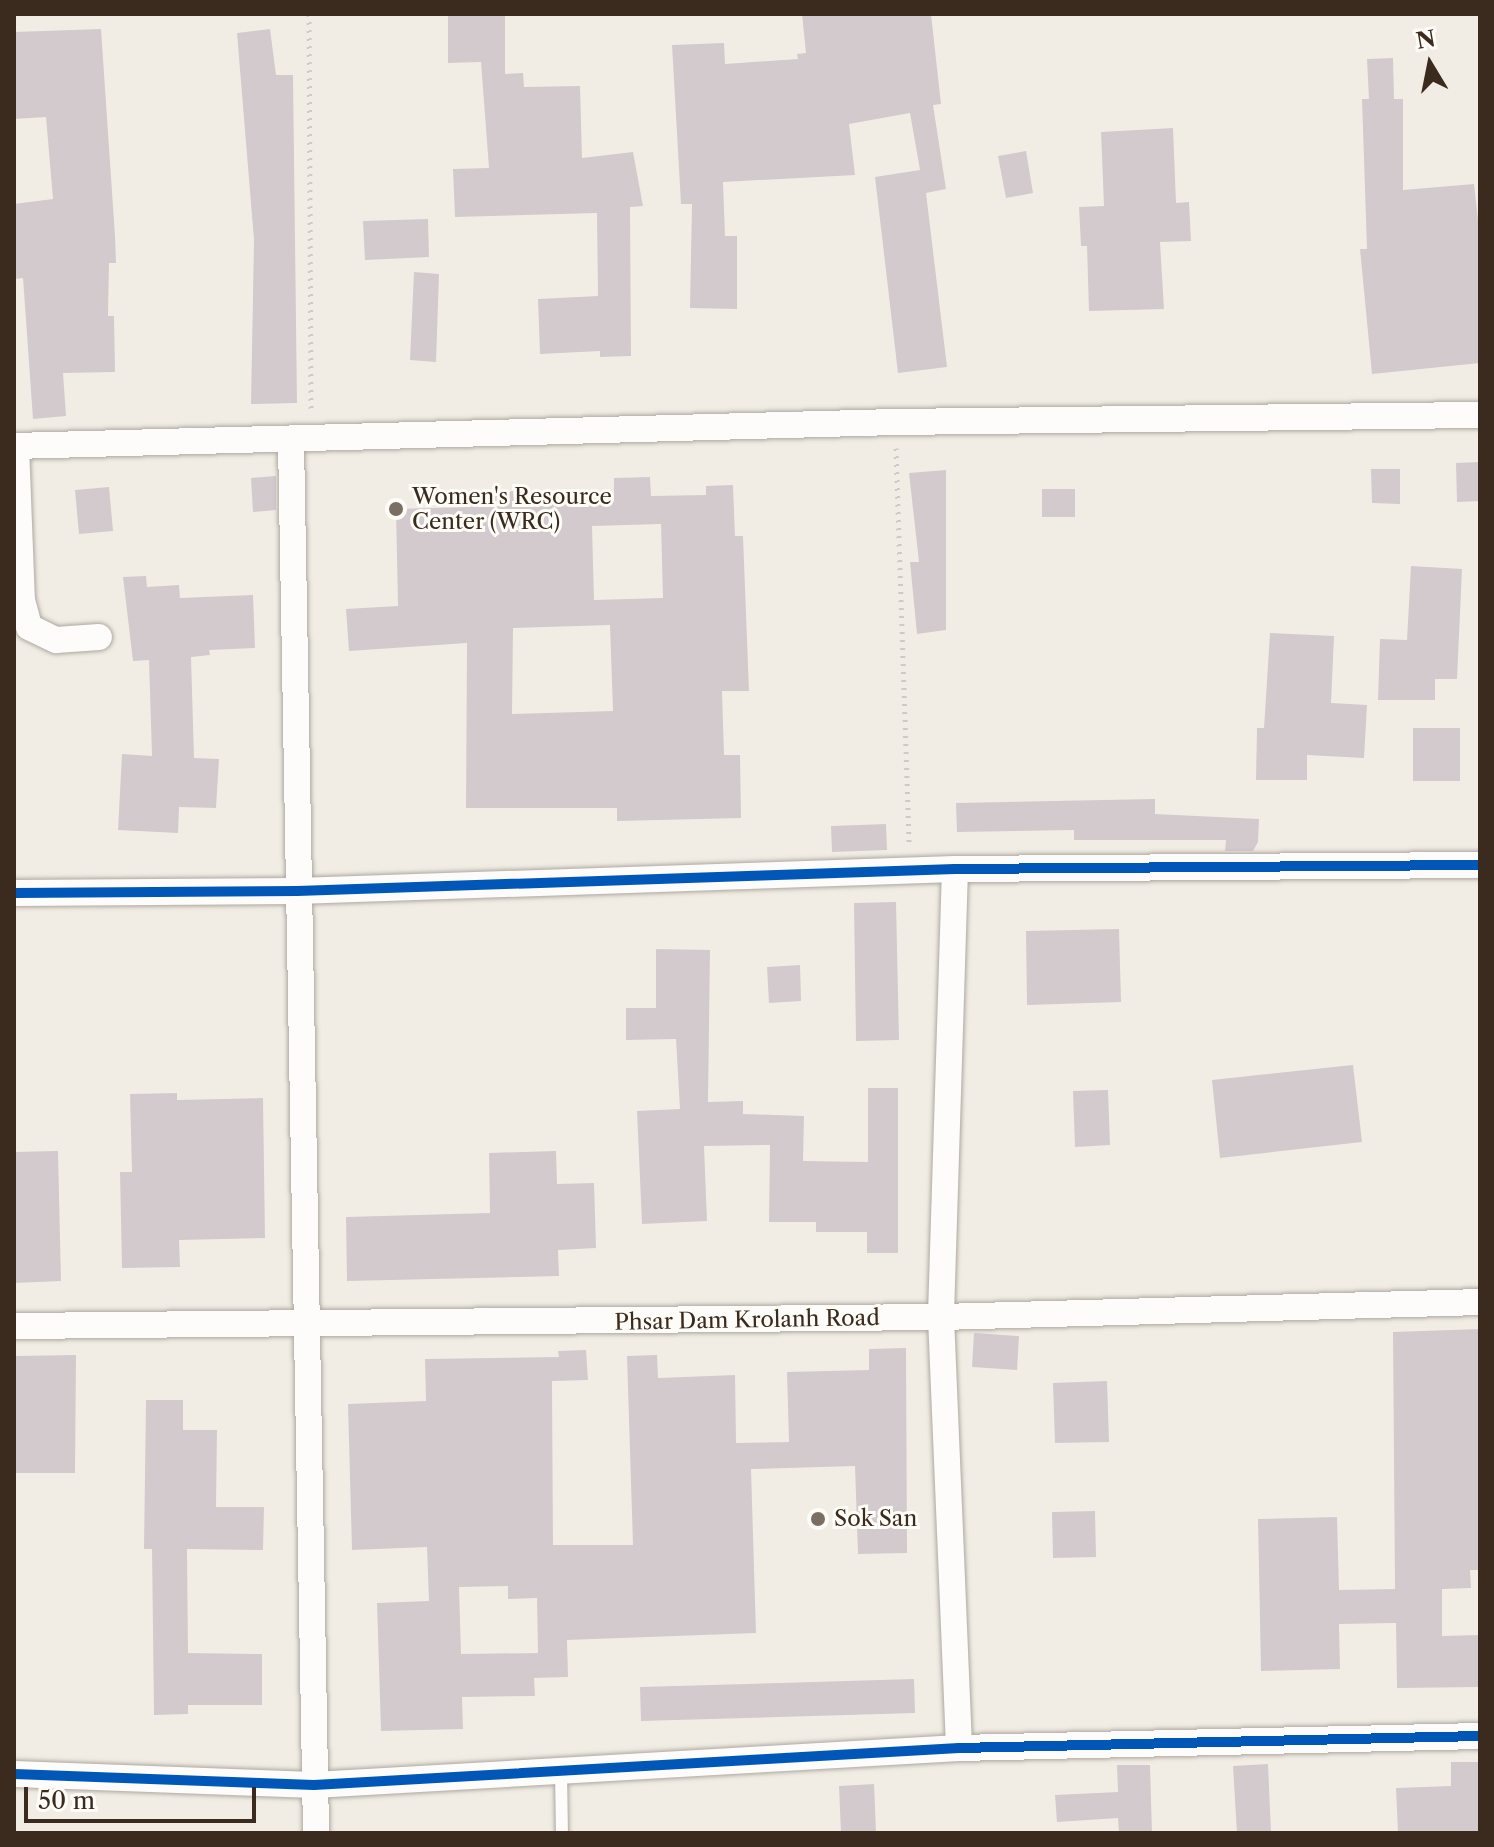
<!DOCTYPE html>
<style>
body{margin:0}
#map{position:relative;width:1494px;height:1847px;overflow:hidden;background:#f2ede4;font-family:"Libre Caslon Text",serif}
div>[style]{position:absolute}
.building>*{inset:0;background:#d3cacd}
.path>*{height:5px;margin-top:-2.5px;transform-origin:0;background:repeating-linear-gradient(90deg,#cdcbc9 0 2px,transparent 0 8px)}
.roads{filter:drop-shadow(0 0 2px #ada8a1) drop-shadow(0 0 2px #ada8a1)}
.lane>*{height:12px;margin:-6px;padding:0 6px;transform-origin:6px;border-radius:6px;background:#fdfcfb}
.street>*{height:26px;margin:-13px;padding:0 13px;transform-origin:13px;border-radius:13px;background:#fdfcfb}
.cycleway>*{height:10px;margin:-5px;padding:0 5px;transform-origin:5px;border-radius:5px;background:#0057b8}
.dots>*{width:22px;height:22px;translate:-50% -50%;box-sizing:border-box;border:4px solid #fdfcf7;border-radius:50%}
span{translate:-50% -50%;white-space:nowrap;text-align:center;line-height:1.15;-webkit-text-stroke:6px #fdfcf7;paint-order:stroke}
.poi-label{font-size:22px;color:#3b2a1e}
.left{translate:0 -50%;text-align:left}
.street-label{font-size:22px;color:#3b2a1e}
.frame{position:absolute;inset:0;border:16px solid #3b2a1e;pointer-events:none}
.north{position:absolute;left:1390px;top:24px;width:80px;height:80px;-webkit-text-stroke:6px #fdfcf7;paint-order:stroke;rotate:350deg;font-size:22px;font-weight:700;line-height:32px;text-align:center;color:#3b2a1e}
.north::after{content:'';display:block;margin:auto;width:28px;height:36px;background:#3b2a1e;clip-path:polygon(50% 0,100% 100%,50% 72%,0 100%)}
.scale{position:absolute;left:24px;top:1787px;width:232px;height:36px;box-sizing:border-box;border:4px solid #3b2a1e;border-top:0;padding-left:10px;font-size:24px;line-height:28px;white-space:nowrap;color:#3b2a1e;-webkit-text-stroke:6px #fdfcf7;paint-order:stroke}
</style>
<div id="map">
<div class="building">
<div style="clip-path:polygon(448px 14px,505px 14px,505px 74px,523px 73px,524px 87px,580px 86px,582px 158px,633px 152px,643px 206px,630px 207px,631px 356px,600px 357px,600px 351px,540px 354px,538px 299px,598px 296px,597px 213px,455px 217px,453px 169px,489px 168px,481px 62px,448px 63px)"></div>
<div style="clip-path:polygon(802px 14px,931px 14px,941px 104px,933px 105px,946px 189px,926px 193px,947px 367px,898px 373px,875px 177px,920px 170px,910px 113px,849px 124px,855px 175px,723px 182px,725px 236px,737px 236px,737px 309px,690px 308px,692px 204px,681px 204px,672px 45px,724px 43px,725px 64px,798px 59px,797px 54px,806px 53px)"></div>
<div style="clip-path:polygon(101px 29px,115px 236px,116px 263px,109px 263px,108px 316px,114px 316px,115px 372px,63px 373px,66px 416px,33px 419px,23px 278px,14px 279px,14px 204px,53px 199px,46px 117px,14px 119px,14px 32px)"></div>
<div style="clip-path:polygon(270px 29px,276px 75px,293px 75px,297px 403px,251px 404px,254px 240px,237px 33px)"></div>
<div style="clip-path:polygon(1393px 58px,1394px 99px,1403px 99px,1403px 190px,1474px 184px,1480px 238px,1480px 363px,1372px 374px,1360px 249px,1367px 249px,1362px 99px,1369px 99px,1367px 59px)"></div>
<div style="clip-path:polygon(1173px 128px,1176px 203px,1189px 202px,1191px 241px,1160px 242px,1164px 309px,1089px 311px,1087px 246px,1081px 246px,1079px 207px,1104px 206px,1101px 132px)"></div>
<div style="clip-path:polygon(1026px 151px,1033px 193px,1006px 198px,998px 156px)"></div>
<div style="clip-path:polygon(428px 219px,429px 257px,365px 260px,363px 221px)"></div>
<div style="clip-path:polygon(414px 272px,439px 274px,436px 362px,410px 360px)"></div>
<div style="clip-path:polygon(1480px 462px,1480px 501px,1457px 502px,1456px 463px)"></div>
<div style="clip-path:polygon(1371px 469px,1400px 469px,1400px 504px,1372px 503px)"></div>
<div style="clip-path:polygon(946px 470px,946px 630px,917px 634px,910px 562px,919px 562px,909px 473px)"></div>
<div style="clip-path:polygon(276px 476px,276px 510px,253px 512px,251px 478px)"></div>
<div style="clip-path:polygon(evenodd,650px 477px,651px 496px,706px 495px,706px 486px,733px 485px,735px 536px,743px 536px,749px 691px,722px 691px,724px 755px,740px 755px,741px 818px,617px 821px,617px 808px,466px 808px,467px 643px,349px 651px,346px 609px,398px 606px,396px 509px,469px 507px,468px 498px,513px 491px,514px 504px,614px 495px,614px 478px,650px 477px,661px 524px,663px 598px,594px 600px,592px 526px,661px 524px,650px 477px,610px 625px,613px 711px,512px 714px,513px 628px,610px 625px)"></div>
<div style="clip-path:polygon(109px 487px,113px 531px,79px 534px,75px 490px)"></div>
<div style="clip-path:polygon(1042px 489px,1075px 489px,1075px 517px,1042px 517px)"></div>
<div style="clip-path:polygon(1411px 566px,1462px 569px,1457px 679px,1435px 679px,1435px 700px,1378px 700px,1380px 639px,1407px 640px)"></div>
<div style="clip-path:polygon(146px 576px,147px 587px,179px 585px,180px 598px,253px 595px,255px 648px,209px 650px,210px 655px,191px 657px,194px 758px,219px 759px,216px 808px,179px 807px,178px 833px,118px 830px,122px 754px,152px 756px,149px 660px,133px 661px,123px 577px)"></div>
<div style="clip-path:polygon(1270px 633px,1334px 636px,1331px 703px,1367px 705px,1364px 758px,1307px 755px,1307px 780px,1256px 780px,1257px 728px,1264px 728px)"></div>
<div style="clip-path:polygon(1413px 728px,1460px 728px,1460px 781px,1413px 781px)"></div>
<div style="clip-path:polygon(1155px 799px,1155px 814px,1259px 819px,1258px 842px,1253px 851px,1225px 851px,1226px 840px,1074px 840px,1074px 830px,957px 832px,956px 803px)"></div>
<div style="clip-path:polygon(886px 824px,887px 850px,832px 852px,831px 826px)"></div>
<div style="clip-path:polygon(896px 902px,899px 1040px,856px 1041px,854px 903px)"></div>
<div style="clip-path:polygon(1119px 929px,1121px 1002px,1027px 1005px,1026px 931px)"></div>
<div style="clip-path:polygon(656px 949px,710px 950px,708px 1102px,743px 1101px,743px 1114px,804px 1116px,803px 1161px,868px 1162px,868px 1088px,898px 1088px,898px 1253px,867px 1253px,867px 1232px,816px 1232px,816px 1222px,769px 1222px,770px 1145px,704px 1146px,707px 1221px,642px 1224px,637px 1111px,680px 1109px,676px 1039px,626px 1040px,626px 1008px,656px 1008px)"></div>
<div style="clip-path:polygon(800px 965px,801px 1001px,769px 1003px,767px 967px)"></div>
<div style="clip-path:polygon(1353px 1065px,1362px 1142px,1220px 1158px,1212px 1080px)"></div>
<div style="clip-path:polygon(1108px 1090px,1110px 1145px,1075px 1147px,1073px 1091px)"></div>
<div style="clip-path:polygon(177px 1093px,177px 1100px,263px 1098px,265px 1238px,179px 1240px,180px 1267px,122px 1268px,120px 1172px,132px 1172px,130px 1094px)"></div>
<div style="clip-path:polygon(58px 1151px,61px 1281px,14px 1283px,14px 1152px)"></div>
<div style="clip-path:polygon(556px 1151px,557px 1184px,594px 1183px,596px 1248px,558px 1250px,559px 1276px,347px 1281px,346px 1217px,490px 1213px,489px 1153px)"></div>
<div style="clip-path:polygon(1480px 1329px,1480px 1570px,1470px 1570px,1471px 1588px,1442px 1589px,1442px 1636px,1480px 1635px,1480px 1687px,1397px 1688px,1396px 1623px,1339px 1624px,1340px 1669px,1261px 1671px,1258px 1519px,1337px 1517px,1339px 1590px,1395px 1589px,1393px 1332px)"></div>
<div style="clip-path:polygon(974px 1333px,1019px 1336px,1017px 1370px,972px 1367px)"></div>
<div style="clip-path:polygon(evenodd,906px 1348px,907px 1553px,858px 1554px,855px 1466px,751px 1469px,756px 1633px,567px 1640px,568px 1677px,534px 1678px,535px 1696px,462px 1697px,463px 1729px,381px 1731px,377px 1603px,429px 1601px,427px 1547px,352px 1550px,348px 1404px,426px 1401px,425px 1359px,559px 1357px,558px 1351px,586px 1350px,588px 1380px,552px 1381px,553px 1545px,633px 1545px,627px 1356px,657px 1355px,658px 1378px,735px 1375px,736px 1443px,789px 1442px,787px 1372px,869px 1370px,869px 1349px,906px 1348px,508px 1586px,508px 1599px,537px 1598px,538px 1653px,461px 1654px,459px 1587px,508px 1586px)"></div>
<div style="clip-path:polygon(76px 1355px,75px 1473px,14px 1473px,14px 1356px)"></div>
<div style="clip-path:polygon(1107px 1381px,1109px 1442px,1055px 1443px,1053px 1383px)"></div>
<div style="clip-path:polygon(146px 1400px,183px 1400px,183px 1430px,217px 1430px,216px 1507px,264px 1507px,263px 1550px,187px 1549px,188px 1653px,262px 1654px,262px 1705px,188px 1705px,188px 1714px,154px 1715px,152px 1549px,144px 1549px)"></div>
<div style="clip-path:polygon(1095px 1511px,1096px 1557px,1053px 1558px,1052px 1512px)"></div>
<div style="clip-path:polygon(914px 1679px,915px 1713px,641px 1721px,640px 1687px)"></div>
<div style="clip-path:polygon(1451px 1762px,1480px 1762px,1480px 1833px,1398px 1833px,1396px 1788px,1451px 1786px)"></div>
<div style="clip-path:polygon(1268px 1764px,1271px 1833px,1237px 1833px,1233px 1766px)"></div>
<div style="clip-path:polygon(1117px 1765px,1150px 1765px,1152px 1833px,1119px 1833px,1118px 1818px,1057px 1822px,1055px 1795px,1118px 1792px)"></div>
<div style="clip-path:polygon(874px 1784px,876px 1833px,841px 1833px,839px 1786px)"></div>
</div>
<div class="path">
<div style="left:309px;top:14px;width:398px;rotate:89.7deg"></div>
<div style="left:896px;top:448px;width:394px;rotate:88.1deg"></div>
</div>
<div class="roads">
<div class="lane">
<div style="left:561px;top:1772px;width:61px;rotate:89.1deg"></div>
</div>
<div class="street">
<div style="left:291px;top:441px;width:1392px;rotate:88.97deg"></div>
<div style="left:14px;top:446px;width:881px;rotate:-1.56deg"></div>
<div style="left:895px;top:422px;width:585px;rotate:-0.69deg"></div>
<div style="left:16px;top:446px;width:154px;rotate:87.8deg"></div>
<div style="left:22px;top:600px;width:28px;rotate:75deg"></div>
<div style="left:29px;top:627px;width:30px;rotate:26deg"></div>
<div style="left:56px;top:640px;width:43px;rotate:-4deg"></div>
<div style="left:955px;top:869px;width:448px;rotate:91.8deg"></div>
<div style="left:941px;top:1317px;width:431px;rotate:87.6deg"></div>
<div style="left:14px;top:893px;width:283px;rotate:-0.4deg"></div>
<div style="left:297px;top:891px;width:658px;rotate:-1.91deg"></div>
<div style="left:955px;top:869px;width:525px;rotate:-0.44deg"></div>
<div style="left:14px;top:1326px;width:927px;rotate:-0.56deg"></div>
<div style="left:941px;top:1317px;width:539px;rotate:-1.59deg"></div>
<div style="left:14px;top:1774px;width:300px;rotate:2.1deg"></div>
<div style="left:314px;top:1785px;width:646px;rotate:-3.28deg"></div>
<div style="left:959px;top:1748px;width:521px;rotate:-1.32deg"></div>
</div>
</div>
<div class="cycleway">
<div style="left:14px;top:893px;width:283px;rotate:-0.4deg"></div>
<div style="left:297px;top:891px;width:658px;rotate:-1.91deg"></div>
<div style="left:955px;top:869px;width:525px;rotate:-0.44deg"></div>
<div style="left:14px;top:1774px;width:300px;rotate:2.1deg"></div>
<div style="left:314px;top:1785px;width:646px;rotate:-3.28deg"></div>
<div style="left:959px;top:1748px;width:521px;rotate:-1.32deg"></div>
</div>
<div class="dots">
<div style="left:396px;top:509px;background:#7b6e63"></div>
<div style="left:818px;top:1519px;background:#7b6e63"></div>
</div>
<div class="poi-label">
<span class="left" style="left:412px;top:509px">Women's Resource<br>Center (WRC)</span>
<span class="left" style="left:834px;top:1519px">Sok San</span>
</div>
<div class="street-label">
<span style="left:747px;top:1320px;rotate:-1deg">Phsar Dam Krolanh Road</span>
</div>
<div class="frame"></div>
<div class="north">N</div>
<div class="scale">50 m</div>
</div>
